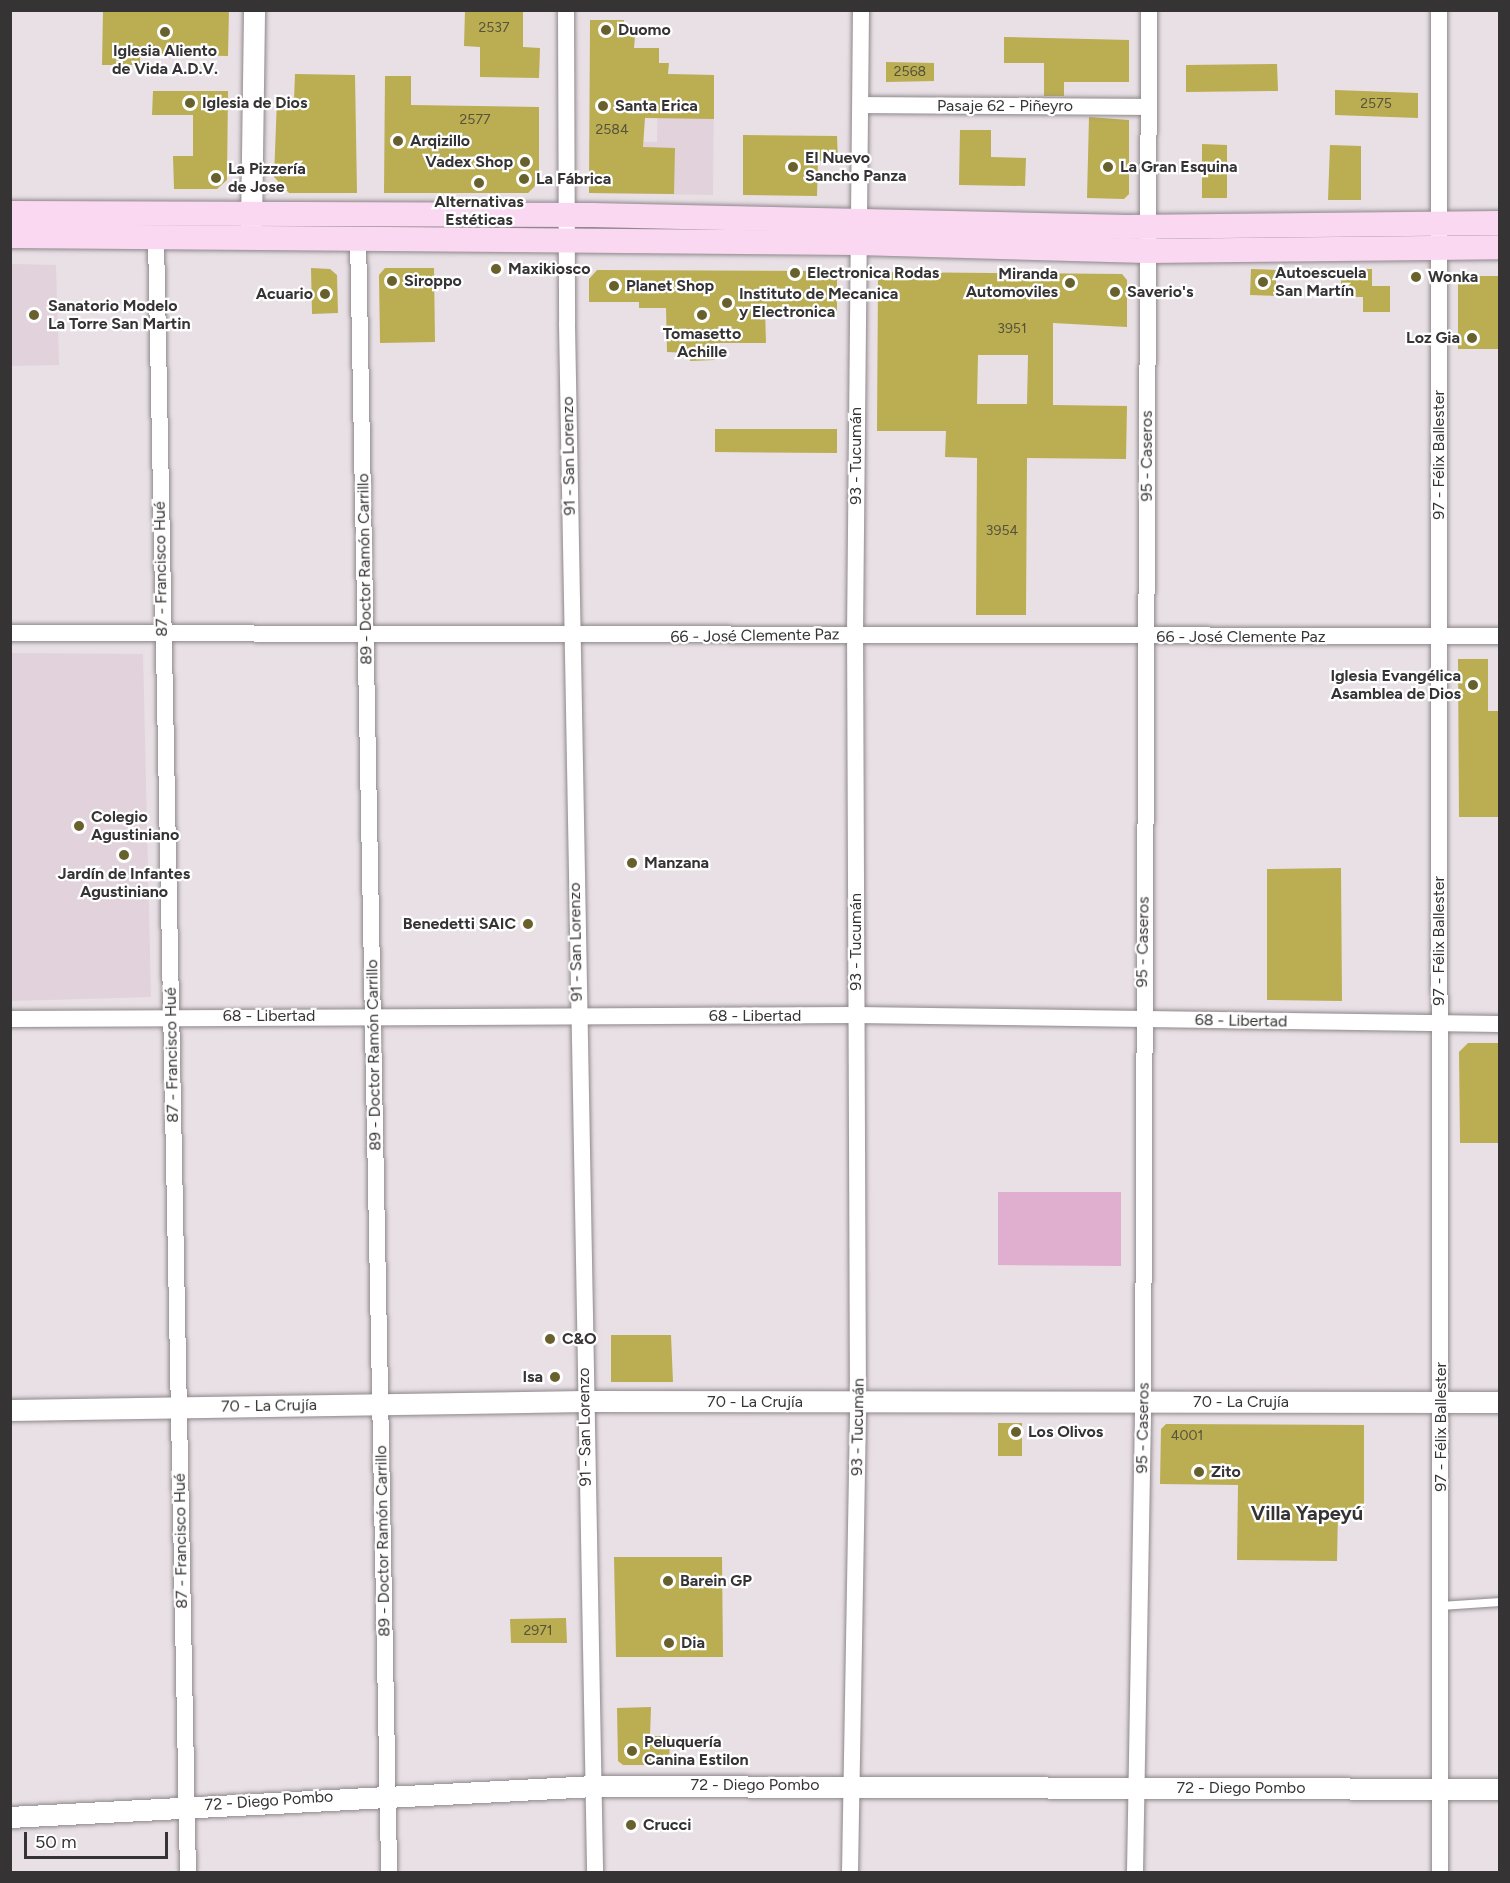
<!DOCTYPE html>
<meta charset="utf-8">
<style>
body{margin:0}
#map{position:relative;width:1510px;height:1883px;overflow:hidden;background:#e8e0e5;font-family:Figtree,sans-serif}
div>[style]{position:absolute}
.built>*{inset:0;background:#e1d2db}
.green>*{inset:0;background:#e0afcf}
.building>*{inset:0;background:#baad52}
.roads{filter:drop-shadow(0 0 2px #8e878b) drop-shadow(0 0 2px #8e878b)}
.service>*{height:8px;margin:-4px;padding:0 4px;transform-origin:4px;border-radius:4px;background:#fff}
.minor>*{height:16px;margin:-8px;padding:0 8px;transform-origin:8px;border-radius:8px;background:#fff}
.tertiary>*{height:21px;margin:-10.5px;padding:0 10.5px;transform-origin:10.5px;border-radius:10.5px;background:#fff}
.secondary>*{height:24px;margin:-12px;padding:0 12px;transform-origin:12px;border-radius:12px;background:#fbd8f1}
.dots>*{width:16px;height:16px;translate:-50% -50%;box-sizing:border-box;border:3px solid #fff;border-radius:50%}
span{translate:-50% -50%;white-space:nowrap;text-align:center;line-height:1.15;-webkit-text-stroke:4.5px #fff;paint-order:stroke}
.number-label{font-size:14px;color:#57523c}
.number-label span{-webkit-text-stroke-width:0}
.poi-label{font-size:16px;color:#363335;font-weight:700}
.left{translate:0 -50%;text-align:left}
.right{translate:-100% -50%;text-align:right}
.street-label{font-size:16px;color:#363335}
.quarter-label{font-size:20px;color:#363335;font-weight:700}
.frame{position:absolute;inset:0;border:12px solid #363335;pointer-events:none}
.scale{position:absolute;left:24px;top:1832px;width:144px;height:27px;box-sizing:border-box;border:3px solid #363335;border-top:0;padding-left:8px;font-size:18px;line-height:21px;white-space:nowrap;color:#363335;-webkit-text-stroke:4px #fff;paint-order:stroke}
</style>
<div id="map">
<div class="built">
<div style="clip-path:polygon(658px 74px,714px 75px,713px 195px,589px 193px,589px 141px,657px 142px)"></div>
<div style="clip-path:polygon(11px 264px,56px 265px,59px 365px,11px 366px)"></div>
<div style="clip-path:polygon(11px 653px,143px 654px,151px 997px,11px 1001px)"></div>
</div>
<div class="green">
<div style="clip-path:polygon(998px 1192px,1121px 1192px,1121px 1266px,998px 1265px)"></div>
</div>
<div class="building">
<div style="clip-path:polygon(103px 10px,229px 10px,228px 56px,140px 54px,140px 65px,102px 65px)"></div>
<div style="clip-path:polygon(465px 10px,523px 10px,523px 47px,540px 48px,539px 78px,480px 77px,480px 47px,464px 46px)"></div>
<div style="clip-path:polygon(590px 20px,624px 20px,623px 36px,635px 36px,634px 48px,659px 48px,659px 63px,669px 63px,668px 74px,714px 75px,714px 119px,645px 118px,643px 147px,675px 148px,674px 194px,589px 193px)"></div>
<div style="clip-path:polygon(1004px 37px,1129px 40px,1129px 82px,1064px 82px,1064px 96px,1044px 96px,1044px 63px,1004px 63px)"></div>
<div style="clip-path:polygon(886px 62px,934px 63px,934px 81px,886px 82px)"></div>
<div style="clip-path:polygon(1277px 64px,1278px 91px,1186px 92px,1186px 65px)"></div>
<div style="clip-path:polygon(295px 74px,355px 75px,357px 193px,289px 193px,274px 177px,277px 99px,294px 100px)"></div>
<div style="clip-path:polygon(385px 76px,411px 76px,411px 105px,539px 107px,539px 182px,528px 193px,384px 193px)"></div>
<div style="clip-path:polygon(1335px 90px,1418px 93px,1418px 118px,1335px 115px)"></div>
<div style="clip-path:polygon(153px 91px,228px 91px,227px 180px,217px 189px,174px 189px,173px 156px,193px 156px,193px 115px,152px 115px)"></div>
<div style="clip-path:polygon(1089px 117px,1129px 120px,1129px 194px,1124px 199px,1087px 198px)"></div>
<div style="clip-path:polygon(960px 130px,991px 130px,991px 157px,1026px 158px,1025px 186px,959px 185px)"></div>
<div style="clip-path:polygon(743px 135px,837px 136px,838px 161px,818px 161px,817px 196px,743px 195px)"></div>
<div style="clip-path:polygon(1202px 144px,1227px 145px,1227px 198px,1202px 198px)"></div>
<div style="clip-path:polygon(1330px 145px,1361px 146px,1361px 200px,1328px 200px)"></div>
<div style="clip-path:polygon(311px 268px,330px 269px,337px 275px,338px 313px,312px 314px)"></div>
<div style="clip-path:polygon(385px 268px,434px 268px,435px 342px,380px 343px,379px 275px)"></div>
<div style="clip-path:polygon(1251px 269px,1276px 270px,1276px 296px,1250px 295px)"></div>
<div style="clip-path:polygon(1341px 269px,1372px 269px,1372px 286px,1390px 286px,1390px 312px,1363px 312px,1363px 297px,1341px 297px)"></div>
<div style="clip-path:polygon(597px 270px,831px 271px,837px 277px,837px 311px,765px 309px,766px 343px,715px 343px,715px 360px,690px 361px,690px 353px,667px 352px,666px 308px,639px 308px,639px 302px,589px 302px,589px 279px)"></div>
<div style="clip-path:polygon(evenodd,884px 272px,1122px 274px,1127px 280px,1127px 327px,1053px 323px,1053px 405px,1127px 406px,1126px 459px,1027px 458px,1026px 615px,976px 615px,977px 458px,945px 457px,946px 431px,877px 431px,878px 277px,884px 272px,978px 355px,1028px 355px,1027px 404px,977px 404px,978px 355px)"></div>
<div style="clip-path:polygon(1458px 276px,1500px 276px,1500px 349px,1458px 349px)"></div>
<div style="clip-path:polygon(715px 429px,837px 429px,837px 453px,715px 452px)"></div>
<div style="clip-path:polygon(1458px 659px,1488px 659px,1488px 711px,1500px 711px,1500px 817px,1459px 817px)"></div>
<div style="clip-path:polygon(1341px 868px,1342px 1001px,1267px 1000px,1267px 869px)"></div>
<div style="clip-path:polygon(1468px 1043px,1500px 1043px,1500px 1143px,1460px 1143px,1459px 1052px)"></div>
<div style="clip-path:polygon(611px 1335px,671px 1335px,673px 1382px,611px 1382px)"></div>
<div style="clip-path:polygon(998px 1423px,1022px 1423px,1022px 1456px,998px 1456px)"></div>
<div style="clip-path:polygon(1166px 1424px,1364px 1425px,1364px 1511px,1338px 1511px,1337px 1561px,1237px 1560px,1238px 1485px,1160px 1484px,1161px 1429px)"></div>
<div style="clip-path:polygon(614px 1557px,722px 1557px,723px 1657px,616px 1657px)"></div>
<div style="clip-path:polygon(566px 1618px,567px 1643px,511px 1643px,510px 1619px)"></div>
<div style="clip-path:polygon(651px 1707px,650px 1736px,670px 1736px,669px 1765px,623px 1765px,618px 1761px,617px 1708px)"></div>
</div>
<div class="roads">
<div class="service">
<div style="left:1441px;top:1606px;width:59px;rotate:-3.9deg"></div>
</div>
<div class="minor">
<div style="left:566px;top:10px;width:314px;rotate:89.8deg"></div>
<div style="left:567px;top:324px;width:1548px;rotate:88.96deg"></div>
<div style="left:1439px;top:10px;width:1862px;rotate:89.97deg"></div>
<div style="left:862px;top:105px;width:287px;rotate:0.4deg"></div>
<div style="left:358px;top:237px;width:1635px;rotate:88.91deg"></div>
<div style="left:156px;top:238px;width:1634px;rotate:88.88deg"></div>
<div style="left:10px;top:633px;width:1490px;rotate:0.12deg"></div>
<div style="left:10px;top:1019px;width:846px;rotate:-0.27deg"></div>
<div style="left:856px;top:1015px;width:644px;rotate:0.8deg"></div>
<div style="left:850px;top:1872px;width:470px;rotate:-89deg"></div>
<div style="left:858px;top:1402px;width:767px;rotate:-90.22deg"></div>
<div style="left:855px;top:635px;width:625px;rotate:-89.45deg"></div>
<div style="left:1135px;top:1872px;width:470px;rotate:-89deg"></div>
<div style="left:1143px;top:1402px;width:1392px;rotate:-89.75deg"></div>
</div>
<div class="tertiary">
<div style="left:251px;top:228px;width:218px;rotate:-89.2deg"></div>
<div style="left:10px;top:1410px;width:575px;rotate:-0.9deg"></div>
<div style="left:585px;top:1401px;width:915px;rotate:0.06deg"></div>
<div style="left:10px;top:1817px;width:585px;rotate:-3.04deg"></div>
<div style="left:594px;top:1786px;width:906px;rotate:0.19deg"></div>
</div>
<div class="secondary">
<div style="left:10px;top:213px;width:582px;rotate:0.2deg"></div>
<div style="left:592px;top:215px;width:535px;rotate:1.28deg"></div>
<div style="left:1127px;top:227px;width:373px;rotate:-0.6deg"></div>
<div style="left:10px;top:236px;width:848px;rotate:0.47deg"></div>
<div style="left:858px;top:243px;width:289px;rotate:1.6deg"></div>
<div style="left:1147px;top:251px;width:353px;rotate:-0.6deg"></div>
</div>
</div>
<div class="dots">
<div style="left:606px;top:30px;background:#68612d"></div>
<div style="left:165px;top:32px;background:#68612d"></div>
<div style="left:190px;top:103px;background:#68612d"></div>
<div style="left:603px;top:106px;background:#68612d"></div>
<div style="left:398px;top:141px;background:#68612d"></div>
<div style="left:525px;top:162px;background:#68612d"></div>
<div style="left:793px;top:167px;background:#68612d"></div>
<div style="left:1108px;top:167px;background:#68612d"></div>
<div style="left:216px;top:178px;background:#68612d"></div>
<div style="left:524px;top:179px;background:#68612d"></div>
<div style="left:479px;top:183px;background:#68612d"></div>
<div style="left:496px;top:269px;background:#68612d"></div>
<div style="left:795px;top:273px;background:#68612d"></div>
<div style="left:1416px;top:277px;background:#68612d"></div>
<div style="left:392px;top:281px;background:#68612d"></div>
<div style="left:1263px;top:282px;background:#68612d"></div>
<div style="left:1070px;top:283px;background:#68612d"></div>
<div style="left:614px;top:286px;background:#68612d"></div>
<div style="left:1115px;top:292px;background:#68612d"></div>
<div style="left:325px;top:294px;background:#68612d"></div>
<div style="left:727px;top:303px;background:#68612d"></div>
<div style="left:34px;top:315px;background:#68612d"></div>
<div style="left:702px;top:315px;background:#68612d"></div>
<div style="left:1472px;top:338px;background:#68612d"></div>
<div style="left:1473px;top:685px;background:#68612d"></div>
<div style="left:79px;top:826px;background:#68612d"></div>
<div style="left:124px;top:855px;background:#68612d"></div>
<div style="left:632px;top:863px;background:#68612d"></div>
<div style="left:528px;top:924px;background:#68612d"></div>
<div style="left:550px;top:1339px;background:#68612d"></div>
<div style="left:555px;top:1377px;background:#68612d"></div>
<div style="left:1016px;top:1432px;background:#68612d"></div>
<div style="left:1199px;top:1472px;background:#68612d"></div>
<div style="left:668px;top:1581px;background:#68612d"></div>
<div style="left:669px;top:1643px;background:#68612d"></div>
<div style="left:632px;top:1751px;background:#68612d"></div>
<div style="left:631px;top:1825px;background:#68612d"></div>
</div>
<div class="number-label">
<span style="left:494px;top:28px">2537</span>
<span style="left:910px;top:72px">2568</span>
<span style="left:1376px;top:104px">2575</span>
<span style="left:475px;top:120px">2577</span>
<span style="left:612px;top:130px">2584</span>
<span style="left:1012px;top:329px">3951</span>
<span style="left:1002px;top:531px">3954</span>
<span style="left:1187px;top:1436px">4001</span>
<span style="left:538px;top:1631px">2971</span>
</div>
<div class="poi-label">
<span class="left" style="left:618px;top:30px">Duomo</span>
<span style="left:165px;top:60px">Iglesia Aliento<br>de Vida A.D.V.</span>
<span class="left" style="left:202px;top:103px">Iglesia de Dios</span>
<span class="left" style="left:615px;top:106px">Santa Erica</span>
<span class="left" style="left:410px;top:141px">Arqizillo</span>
<span class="left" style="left:805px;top:167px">El Nuevo<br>Sancho Panza</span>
<span class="right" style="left:513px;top:162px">Vadex Shop</span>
<span class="left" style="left:1120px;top:167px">La Gran Esquina</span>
<span class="left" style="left:228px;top:178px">La Pizzería<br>de Jose</span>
<span class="left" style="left:536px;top:179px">La Fábrica</span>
<span style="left:479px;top:211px">Alternativas<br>Estéticas</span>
<span class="left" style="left:508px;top:269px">Maxikiosco</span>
<span class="left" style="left:807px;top:273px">Electronica Rodas</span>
<span class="left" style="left:1275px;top:282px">Autoescuela<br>San Martín</span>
<span class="right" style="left:1058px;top:283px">Miranda<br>Automoviles</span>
<span class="left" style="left:1428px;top:277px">Wonka</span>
<span class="left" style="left:404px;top:281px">Siroppo</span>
<span class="left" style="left:626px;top:286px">Planet Shop</span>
<span class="left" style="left:1127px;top:292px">Saverio's</span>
<span class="right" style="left:313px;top:294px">Acuario</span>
<span class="left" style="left:739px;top:303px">Instituto de Mecanica<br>y Electronica</span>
<span class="left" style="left:48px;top:315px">Sanatorio Modelo<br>La Torre San Martin</span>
<span style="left:702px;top:343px">Tomasetto<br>Achille</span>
<span class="right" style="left:1460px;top:338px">Loz Gia</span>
<span class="right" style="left:1461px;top:685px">Iglesia Evangélica<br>Asamblea de Dios</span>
<span class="left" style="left:91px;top:826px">Colegio<br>Agustiniano</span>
<span class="left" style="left:644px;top:863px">Manzana</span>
<span style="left:124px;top:883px">Jardín de Infantes<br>Agustiniano</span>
<span class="right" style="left:516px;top:924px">Benedetti SAIC</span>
<span class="left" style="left:562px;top:1339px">C&amp;O</span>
<span class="right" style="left:543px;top:1377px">Isa</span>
<span class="left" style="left:1028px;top:1432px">Los Olivos</span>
<span class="left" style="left:1211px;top:1472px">Zito</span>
<span class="left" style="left:680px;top:1581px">Barein GP</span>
<span class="left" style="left:681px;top:1643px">Dia</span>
<span class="left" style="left:644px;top:1751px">Peluquería<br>Canina Estilon</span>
<span class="left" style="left:643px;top:1825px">Crucci</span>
</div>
<div class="street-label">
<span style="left:1005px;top:106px">Pasaje 62 - Piñeyro</span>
<span style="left:1439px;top:455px;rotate:-90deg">97 - Félix Ballester</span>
<span style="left:569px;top:456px;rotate:-91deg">91 - San Lorenzo</span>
<span style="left:856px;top:456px;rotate:-90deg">93 - Tucumán</span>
<span style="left:1147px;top:456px;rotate:-90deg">95 - Caseros</span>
<span style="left:161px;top:569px;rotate:-91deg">87 - Francisco Hué</span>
<span style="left:365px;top:569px;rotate:-91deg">89 - Doctor Ramón Carrillo</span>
<span style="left:755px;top:636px;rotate:-1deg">66 - José Clemente Paz</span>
<span style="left:1241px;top:637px">66 - José Clemente Paz</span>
<span style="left:1439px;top:941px;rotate:-90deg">97 - Félix Ballester</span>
<span style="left:576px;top:942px;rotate:-91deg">91 - San Lorenzo</span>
<span style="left:856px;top:942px;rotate:-90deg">93 - Tucumán</span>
<span style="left:1143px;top:942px;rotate:-89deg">95 - Caseros</span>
<span style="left:269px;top:1016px">68 - Libertad</span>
<span style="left:755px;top:1016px">68 - Libertad</span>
<span style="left:1241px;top:1021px;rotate:1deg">68 - Libertad</span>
<span style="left:172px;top:1055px;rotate:-91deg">87 - Francisco Hué</span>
<span style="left:374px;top:1055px;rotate:-91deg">89 - Doctor Ramón Carrillo</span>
<span style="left:755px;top:1402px">70 - La Crujía</span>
<span style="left:1241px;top:1402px">70 - La Crujía</span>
<span style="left:269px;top:1406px;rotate:-1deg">70 - La Crujía</span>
<span style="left:585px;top:1427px;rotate:-91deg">91 - San Lorenzo</span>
<span style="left:858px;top:1427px;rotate:-89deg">93 - Tucumán</span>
<span style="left:1441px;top:1427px;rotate:-90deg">97 - Félix Ballester</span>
<span style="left:1143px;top:1428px;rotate:-89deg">95 - Caseros</span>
<span style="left:181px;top:1541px;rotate:-91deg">87 - Francisco Hué</span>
<span style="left:383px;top:1541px;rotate:-91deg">89 - Doctor Ramón Carrillo</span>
<span style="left:755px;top:1785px">72 - Diego Pombo</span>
<span style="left:1241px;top:1788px">72 - Diego Pombo</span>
<span style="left:269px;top:1801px;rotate:-4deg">72 - Diego Pombo</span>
</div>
<div class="quarter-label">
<span style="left:1307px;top:1513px">Villa Yapeyú</span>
</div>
<div class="frame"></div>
<div class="scale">50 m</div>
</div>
